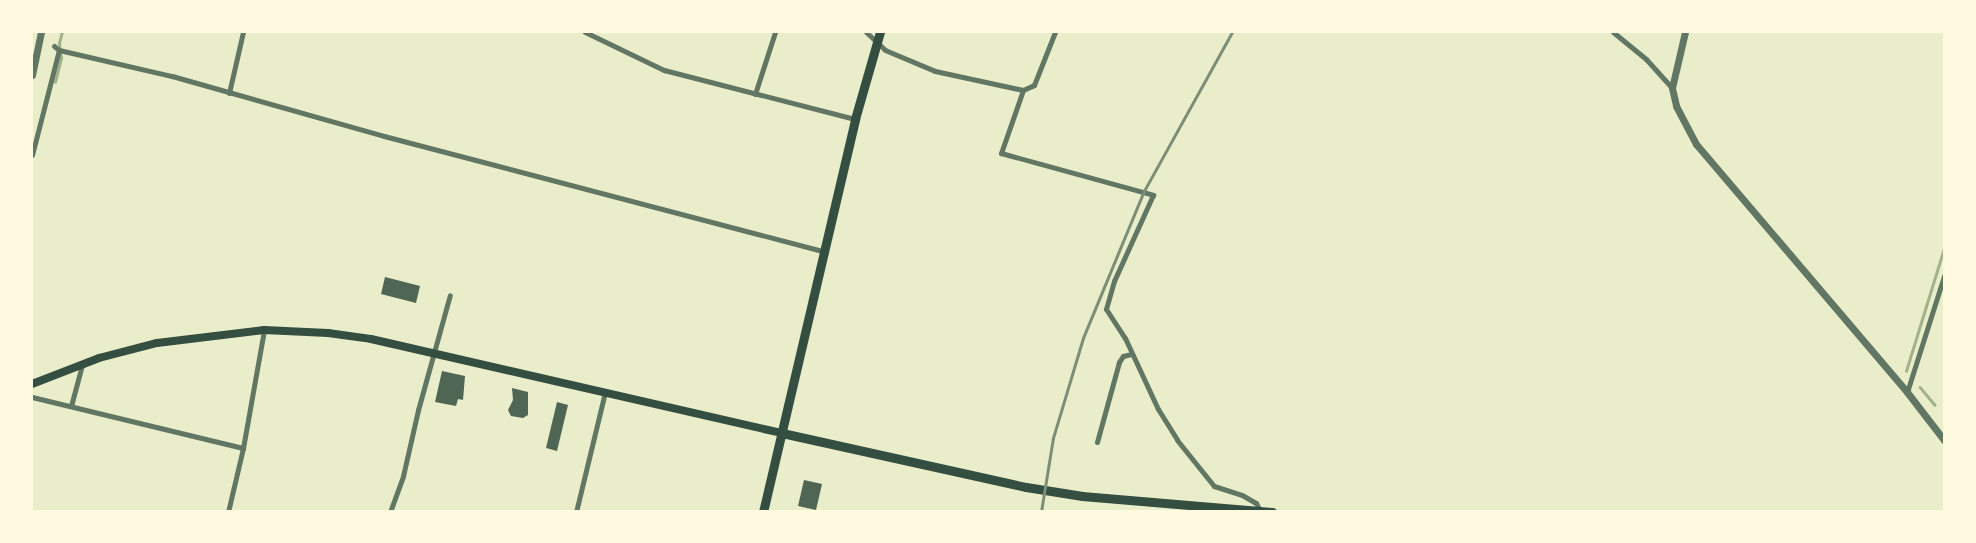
<!DOCTYPE html>
<style>
body{margin:0}
#map{position:relative;width:1976px;height:543px;overflow:hidden;background:#e9edc9;font-family:"PT Sans Narrow",sans-serif}
div>[style]{position:absolute}
.stream>*{height:2.5px;margin:-1.25px;padding:0 1.25px;transform-origin:1.25px;border-radius:1.25px;background:#a3b18a}
.building>*{inset:0;background:#4f6655}
.minor>*{height:5px;margin:-2.5px;padding:0 2.5px;transform-origin:2.5px;border-radius:2.5px;background:#617663}
.tertiary>*{height:7px;margin:-3.5px;padding:0 3.5px;transform-origin:3.5px;border-radius:3.5px;background:#617663}
.secondary>*{height:8px;margin:-4px;padding:0 4px;transform-origin:4px;border-radius:4px;background:#344e41}
.trunk>*{height:9px;margin:-4.5px;padding:0 4.5px;transform-origin:4.5px;border-radius:4.5px;background:#344e41}
.rail>*{height:2.5px;margin:-1.25px;padding:0 1.25px;transform-origin:1.25px;border-radius:1.25px;background:#7c8e77}
span{translate:-50% -50%;white-space:nowrap;text-align:center;line-height:1.15;-webkit-text-stroke:5px #fefae0;paint-order:stroke}
.frame{position:absolute;inset:0;border:33px solid #fefae0;pointer-events:none}
</style>
<div id="map">
<div class="stream">
<div style="left:55px;top:82px;width:25px;rotate:-76deg"></div>
<div style="left:61px;top:58px;width:15px;rotate:-98deg"></div>
<div style="left:59px;top:43px;width:11px;rotate:-75deg"></div>
<div style="left:1906px;top:371px;width:129px;rotate:-72.8deg"></div>
<div style="left:1920px;top:387px;width:23px;rotate:50deg"></div>
</div>
<div class="building">
<div style="clip-path:polygon(385px 277px,420px 286px,416px 303px,381px 294px)"></div>
<div style="clip-path:polygon(442px 371px,465px 376px,463px 400px,458px 399px,456px 406px,435px 402px)"></div>
<div style="clip-path:polygon(512px 388px,528px 392px,528px 415px,523px 418px,511px 416px,508px 410px,513px 400px)"></div>
<div style="clip-path:polygon(557px 402px,568px 405px,557px 451px,546px 448px)"></div>
<div style="clip-path:polygon(804px 480px,822px 484px,816px 510px,798px 506px)"></div>
</div>
<div class="minor">
<div style="left:585px;top:32px;width:88px;rotate:25.7deg"></div>
<div style="left:664px;top:70px;width:197px;rotate:14.4deg"></div>
<div style="left:866px;top:32px;width:26px;rotate:43deg"></div>
<div style="left:885px;top:50px;width:54px;rotate:22.8deg"></div>
<div style="left:935px;top:71px;width:90px;rotate:12.2deg"></div>
<div style="left:1023px;top:90px;width:12px;rotate:-24deg"></div>
<div style="left:1034px;top:85px;width:57px;rotate:-68.4deg"></div>
<div style="left:1613px;top:32px;width:43px;rotate:39.3deg"></div>
<div style="left:1646px;top:59px;width:39px;rotate:48deg"></div>
<div style="left:54px;top:46px;width:6px;rotate:39deg"></div>
<div style="left:59px;top:50px;width:116px;rotate:13deg"></div>
<div style="left:172px;top:76px;width:220px;rotate:15.8deg"></div>
<div style="left:384px;top:136px;width:457px;rotate:14.7deg"></div>
<div style="left:1023px;top:90px;width:67px;rotate:109.2deg"></div>
<div style="left:1001px;top:153px;width:158px;rotate:15.4deg"></div>
<div style="left:1153px;top:195px;width:94px;rotate:114.4deg"></div>
<div style="left:1114px;top:281px;width:29px;rotate:106deg"></div>
<div style="left:1106px;top:309px;width:35px;rotate:57deg"></div>
<div style="left:1125px;top:338px;width:78px;rotate:65.1deg"></div>
<div style="left:1158px;top:409px;width:36px;rotate:58deg"></div>
<div style="left:1177px;top:440px;width:59px;rotate:51.2deg"></div>
<div style="left:1214px;top:486px;width:29px;rotate:18deg"></div>
<div style="left:1242px;top:495px;width:16px;rotate:30deg"></div>
<div style="left:1256px;top:503px;width:9px;rotate:63deg"></div>
<div style="left:229px;top:93px;width:63px;rotate:-77.1deg"></div>
<div style="left:755px;top:94px;width:65px;rotate:-72.1deg"></div>
<div style="left:32px;top:155px;width:108px;rotate:-75.6deg"></div>
<div style="left:1907px;top:392px;width:122px;rotate:-72.3deg"></div>
<div style="left:32px;top:397px;width:217px;rotate:13.6deg"></div>
<div style="left:71px;top:406px;width:42px;rotate:-75deg"></div>
<div style="left:1097px;top:442px;width:83px;rotate:-74.6deg"></div>
<div style="left:1119px;top:362px;width:7px;rotate:-56deg"></div>
<div style="left:1123px;top:356px;width:8px;rotate:-14deg"></div>
<div style="left:228px;top:512px;width:66px;rotate:-76.8deg"></div>
<div style="left:243px;top:448px;width:120px;rotate:-79.9deg"></div>
<div style="left:390px;top:512px;width:38px;rotate:-70deg"></div>
<div style="left:403px;top:476px;width:68px;rotate:-77.2deg"></div>
<div style="left:418px;top:410px;width:119px;rotate:-74.5deg"></div>
<div style="left:576px;top:512px;width:123px;rotate:-76.4deg"></div>
</div>
<div class="tertiary">
<div style="left:1685px;top:32px;width:57px;rotate:103.1deg"></div>
<div style="left:1672px;top:88px;width:18px;rotate:77deg"></div>
<div style="left:1676px;top:106px;width:43px;rotate:62.2deg"></div>
<div style="left:1696px;top:144px;width:326px;rotate:49.6deg"></div>
<div style="left:1907px;top:392px;width:61px;rotate:52.4deg"></div>
<div style="left:32px;top:75px;width:44px;rotate:-78.2deg"></div>
</div>
<div class="secondary">
<div style="left:32px;top:384px;width:72px;rotate:-21.2deg"></div>
<div style="left:99px;top:358px;width:60px;rotate:-14.5deg"></div>
<div style="left:157px;top:343px;width:108px;rotate:-6.9deg"></div>
<div style="left:264px;top:330px;width:64px;rotate:2.7deg"></div>
<div style="left:328px;top:333px;width:43px;rotate:7.9deg"></div>
<div style="left:371px;top:339px;width:422px;rotate:12.9deg"></div>
</div>
<div class="trunk">
<div style="left:782px;top:433px;width:250px;rotate:12.5deg"></div>
<div style="left:1026px;top:487px;width:57px;rotate:9.1deg"></div>
<div style="left:1082px;top:496px;width:191px;rotate:4.8deg"></div>
<div style="left:763px;top:512px;width:404px;rotate:-76.8deg"></div>
<div style="left:855px;top:119px;width:91px;rotate:-74deg"></div>
</div>
<div class="rail">
<div style="left:1041px;top:512px;width:75px;rotate:-80.8deg"></div>
<div style="left:1053px;top:438px;width:104px;rotate:-73.3deg"></div>
<div style="left:1083px;top:338px;width:159px;rotate:-67.5deg"></div>
<div style="left:1144px;top:191px;width:182px;rotate:-61deg"></div>
</div>
<div class="frame"></div>
</div>
